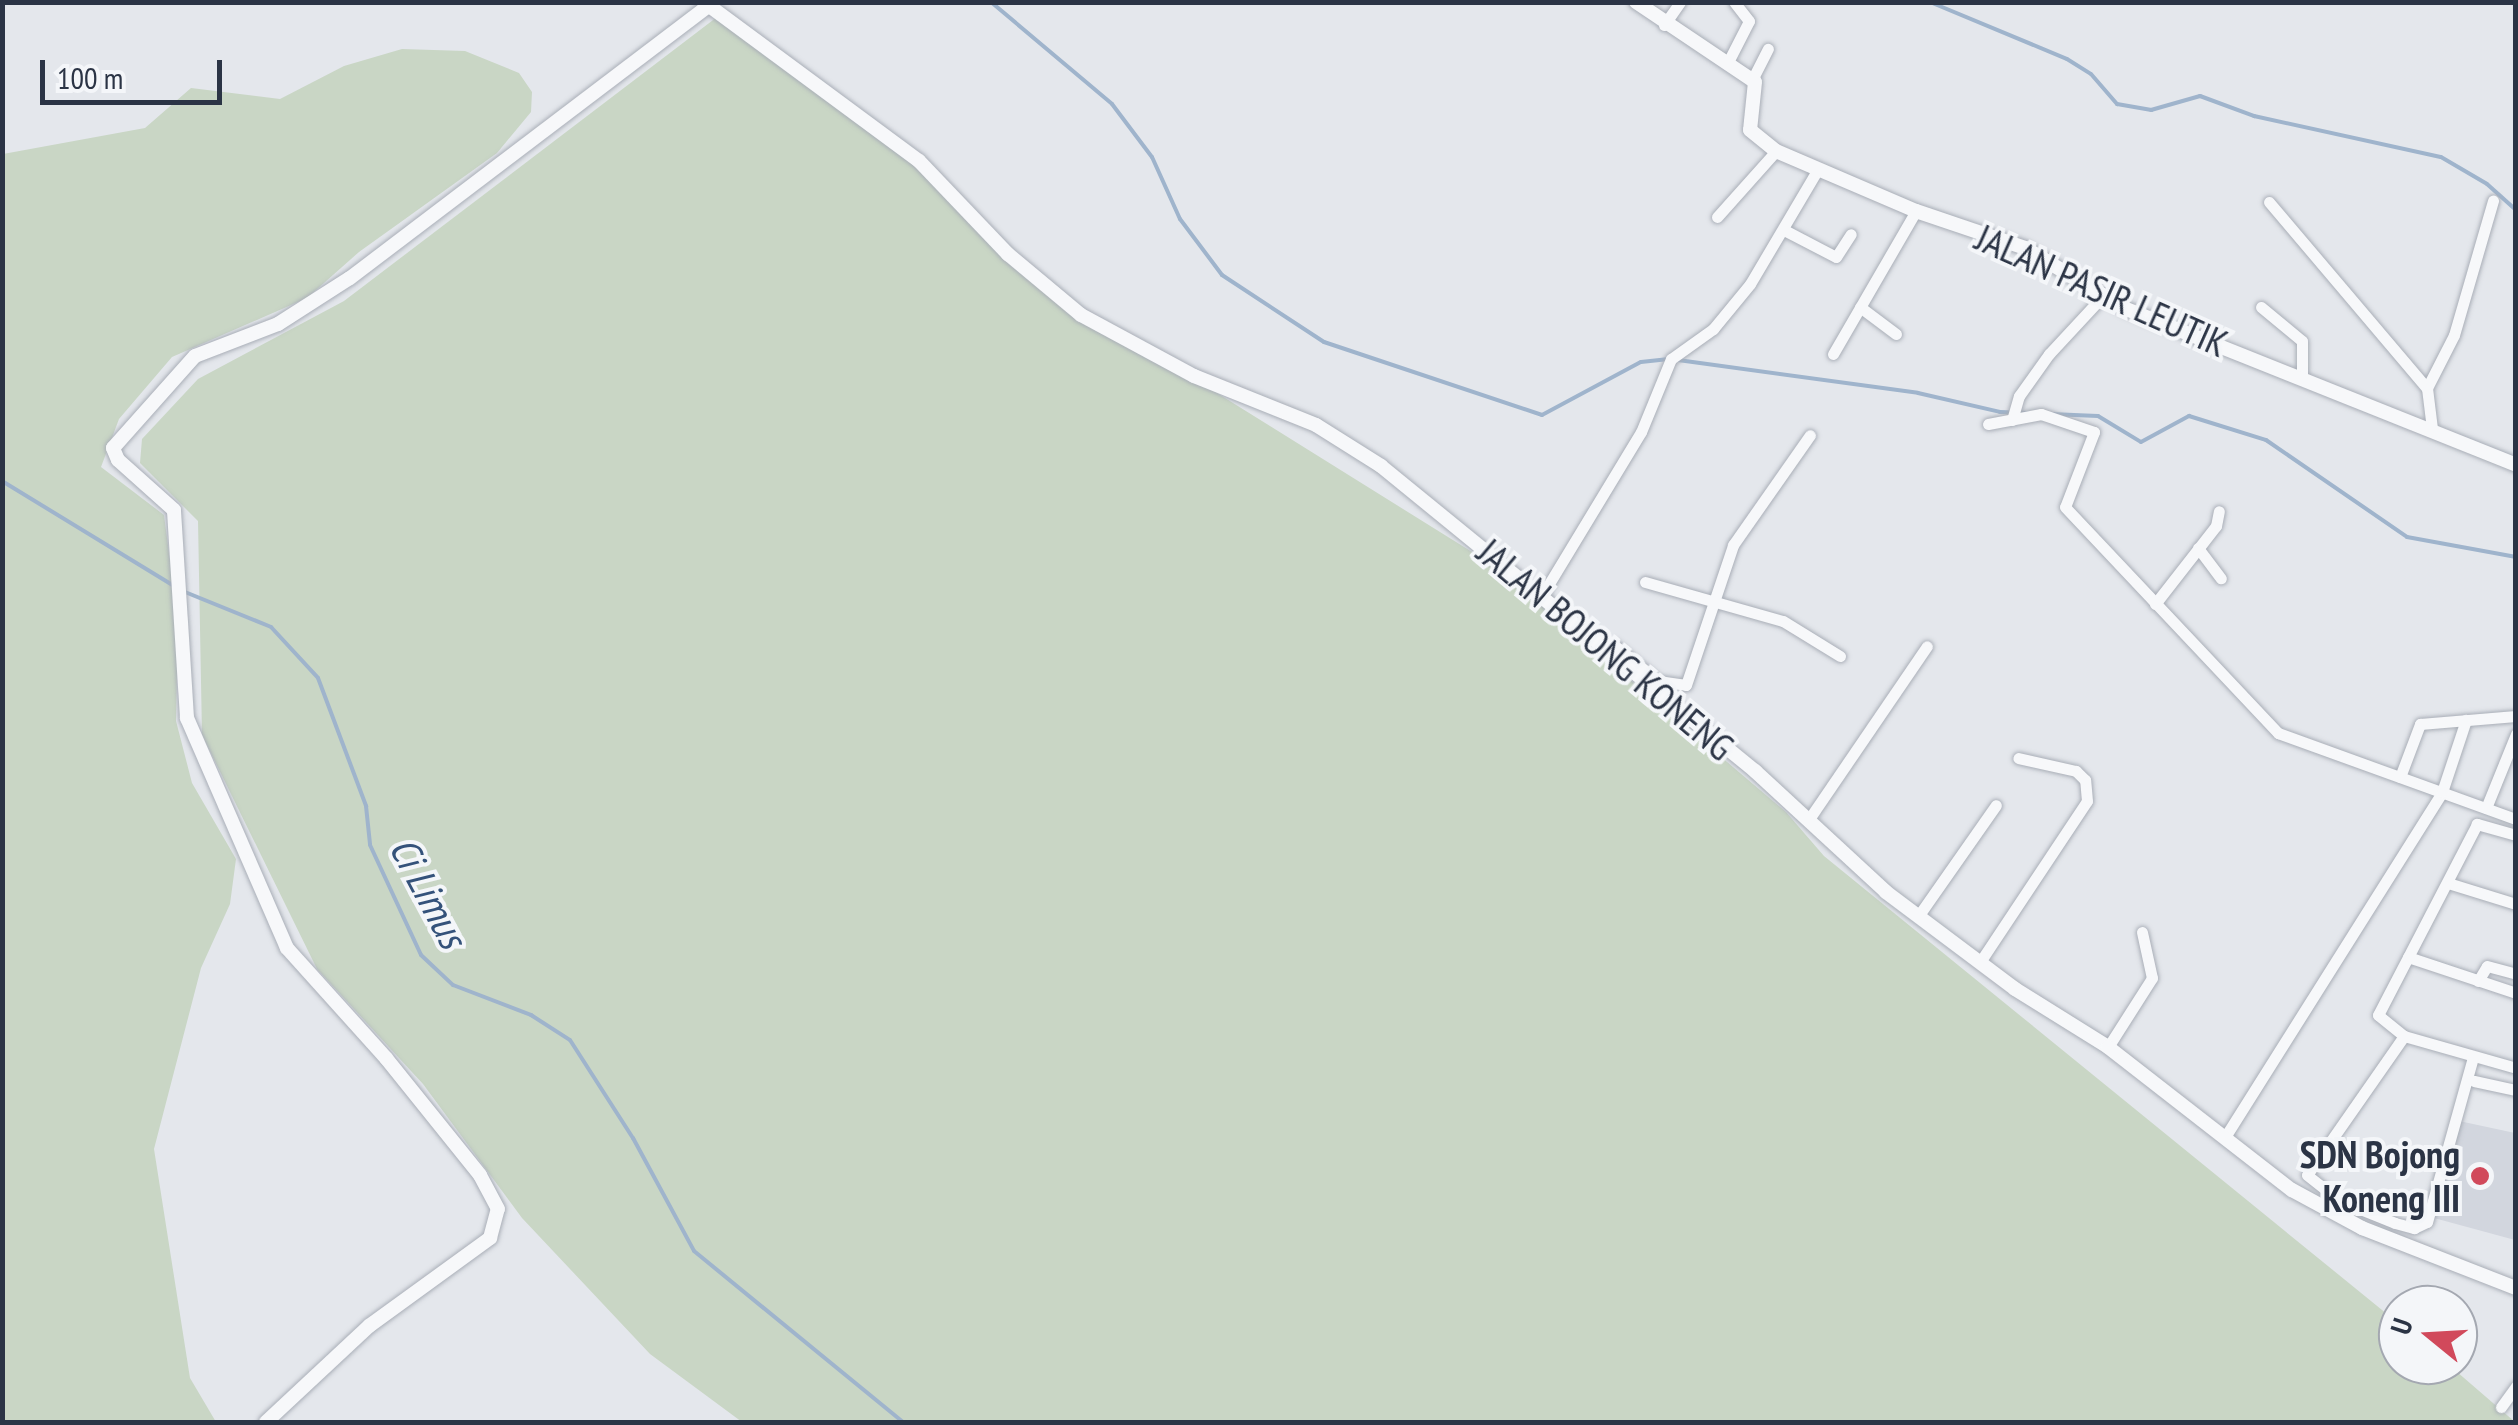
<!DOCTYPE html>
<style>
body{margin:0}
#map{position:relative;width:2518px;height:1425px;overflow:hidden;background:#e4e7ec;font-family:"PT Sans Narrow",sans-serif}
div>[style]{position:absolute}
.built>*{inset:0;background:#d2d6de}
.green>*{inset:0;background:#c9d6c5}
.stream>*{height:4px;margin:-2px;padding:0 2px;transform-origin:2px;border-radius:2px;background:#9fb4cc}
.roads{filter:drop-shadow(0 0 2px #a9aeb7) drop-shadow(0 0 2px #a9aeb7)}
.minor>*{height:11px;margin:-5.5px;padding:0 5.5px;transform-origin:5.5px;border-radius:5.5px;background:#f7f8fa}
.tertiary>*{height:14px;margin:-7px;padding:0 7px;transform-origin:7px;border-radius:7px;background:#f7f8fa}
.dots>*{width:28px;height:28px;translate:-50% -50%;box-sizing:border-box;border:5px solid #f4f6f9;border-radius:50%}
span{translate:-50% -50%;white-space:nowrap;text-align:center;line-height:1.15;-webkit-text-stroke:8px #f4f6f9;paint-order:stroke}
.street-label{font-size:38px;color:#2b3445}
.poi-label{font-size:38px;color:#2b3445;font-weight:700}
.right{translate:-100% -50%;text-align:right}
.water-label{font-size:40px;color:#34527a;font-style:italic}
.frame{position:absolute;inset:0;border:5px solid #2b3445;pointer-events:none}
.north{position:absolute;left:2378px;top:1285px;width:100px;height:100px;box-sizing:border-box;background:#f4f6f9;border:2px solid #a4a8b1;border-radius:50%;rotate:288deg;font-size:28px;font-weight:700;line-height:40px;text-align:center;color:#2b3445}
.north::after{content:'';display:block;margin:auto;width:35px;height:45px;background:#d1495b;clip-path:polygon(50% 0,100% 100%,50% 72%,0 100%)}
.scale{position:absolute;left:40px;top:60px;width:182px;height:45px;box-sizing:border-box;border:5px solid #2b3445;border-top:0;padding-left:12px;font-size:30px;line-height:35px;white-space:nowrap;color:#2b3445;-webkit-text-stroke:8px #f4f6f9;paint-order:stroke}
</style>
<div id="map">
<div class="built">
<div style="clip-path:polygon(2459px 1121px,2515px 1133px,2515px 1240px,2434px 1218px)"></div>
</div>
<div class="green">
<div style="clip-path:polygon(721px 14px,893px 141px,1029px 276px,1501px 570px,1786px 812px,1824px 856px,2398px 1323px,2398px 1365px,2449px 1365px,2515px 1422px,742px 1422px,650px 1354px,522px 1218px,423px 1084px,317px 969px,202px 735px,198px 521px,140px 463px,142px 439px,198px 379px,344px 301px)"></div>
<div style="clip-path:polygon(402px 49px,465px 51px,519px 73px,532px 92px,531px 112px,497px 153px,359px 252px,307px 298px,172px 357px,119px 419px,101px 467px,164px 515px,178px 622px,176px 721px,192px 783px,236px 859px,230px 904px,201px 968px,154px 1149px,190px 1378px,216px 1422px,3px 1422px,3px 154px,145px 128px,191px 88px,280px 99px,344px 66px)"></div>
</div>
<div class="stream">
<div style="left:991px;top:2px;width:158px;rotate:40.1deg"></div>
<div style="left:1112px;top:104px;width:66px;rotate:53deg"></div>
<div style="left:1152px;top:157px;width:68px;rotate:65.7deg"></div>
<div style="left:1180px;top:219px;width:70px;rotate:53.1deg"></div>
<div style="left:1222px;top:275px;width:122px;rotate:33.3deg"></div>
<div style="left:1324px;top:342px;width:230px;rotate:18.5deg"></div>
<div style="left:1542px;top:415px;width:112px;rotate:-28.2deg"></div>
<div style="left:1641px;top:362px;width:28px;rotate:-6deg"></div>
<div style="left:1930px;top:2px;width:148px;rotate:22.6deg"></div>
<div style="left:2067px;top:59px;width:28px;rotate:32deg"></div>
<div style="left:2091px;top:74px;width:40px;rotate:49deg"></div>
<div style="left:2117px;top:104px;width:35px;rotate:10deg"></div>
<div style="left:2151px;top:110px;width:51px;rotate:-15.9deg"></div>
<div style="left:2200px;top:96px;width:58px;rotate:20.3deg"></div>
<div style="left:2254px;top:116px;width:191px;rotate:12.4deg"></div>
<div style="left:2441px;top:157px;width:53px;rotate:30.4deg"></div>
<div style="left:2487px;top:184px;width:39px;rotate:42deg"></div>
<div style="left:1678px;top:360px;width:242px;rotate:7.8deg"></div>
<div style="left:1918px;top:393px;width:84px;rotate:13deg"></div>
<div style="left:2000px;top:412px;width:98px;rotate:2.3deg"></div>
<div style="left:2098px;top:416px;width:50px;rotate:31.2deg"></div>
<div style="left:2141px;top:442px;width:55px;rotate:-28.4deg"></div>
<div style="left:2189px;top:416px;width:81px;rotate:17.3deg"></div>
<div style="left:2266px;top:440px;width:171px;rotate:34.5deg"></div>
<div style="left:2407px;top:537px;width:111px;rotate:10.4deg"></div>
<div style="left:2px;top:481px;width:205px;rotate:31.4deg"></div>
<div style="left:185px;top:592px;width:93px;rotate:22.1deg"></div>
<div style="left:271px;top:627px;width:69px;rotate:47.3deg"></div>
<div style="left:318px;top:678px;width:137px;rotate:69.4deg"></div>
<div style="left:366px;top:806px;width:39px;rotate:84deg"></div>
<div style="left:370px;top:845px;width:121px;rotate:65.1deg"></div>
<div style="left:421px;top:955px;width:44px;rotate:43.2deg"></div>
<div style="left:453px;top:985px;width:84px;rotate:21deg"></div>
<div style="left:531px;top:1015px;width:46px;rotate:32.7deg"></div>
<div style="left:570px;top:1040px;width:117px;rotate:57.3deg"></div>
<div style="left:633px;top:1138px;width:128px;rotate:61.6deg"></div>
<div style="left:694px;top:1251px;width:270px;rotate:39.3deg"></div>
</div>
<div class="roads">
<div class="minor">
<div style="left:1664px;top:25px;width:28px;rotate:-55deg"></div>
<div style="left:1727px;top:64px;width:48px;rotate:-62.9deg"></div>
<div style="left:1749px;top:21px;width:24px;rotate:-128deg"></div>
<div style="left:1752px;top:80px;width:35px;rotate:-63deg"></div>
<div style="left:2269px;top:202px;width:244px;rotate:49.7deg"></div>
<div style="left:2427px;top:388px;width:41px;rotate:83deg"></div>
<div style="left:1717px;top:217px;width:89px;rotate:-48.2deg"></div>
<div style="left:1786px;top:231px;width:56px;rotate:27.5deg"></div>
<div style="left:1836px;top:257px;width:27px;rotate:-57deg"></div>
<div style="left:1860px;top:307px;width:45px;rotate:36.9deg"></div>
<div style="left:2261px;top:307px;width:53px;rotate:39.7deg"></div>
<div style="left:2302px;top:341px;width:36px;rotate:90deg"></div>
<div style="left:1833px;top:354px;width:165px;rotate:-59.9deg"></div>
<div style="left:2427px;top:388px;width:59px;rotate:-63deg"></div>
<div style="left:2454px;top:335px;width:140px;rotate:-73.8deg"></div>
<div style="left:2012px;top:420px;width:25px;rotate:-74deg"></div>
<div style="left:2019px;top:396px;width:52px;rotate:-54.5deg"></div>
<div style="left:2049px;top:354px;width:78px;rotate:-47.1deg"></div>
<div style="left:1988px;top:424px;width:54px;rotate:-10.7deg"></div>
<div style="left:2041px;top:414px;width:56px;rotate:18.8deg"></div>
<div style="left:2094px;top:432px;width:80px;rotate:111.1deg"></div>
<div style="left:2065px;top:507px;width:311px;rotate:46.7deg"></div>
<div style="left:2278px;top:733px;width:253px;rotate:19.9deg"></div>
<div style="left:2198px;top:548px;width:38px;rotate:53deg"></div>
<div style="left:1645px;top:582px;width:143px;rotate:15.8deg"></div>
<div style="left:1783px;top:621px;width:67px;rotate:31.6deg"></div>
<div style="left:1541px;top:597px;width:193px;rotate:-58.8deg"></div>
<div style="left:1641px;top:432px;width:79px;rotate:-67.7deg"></div>
<div style="left:1671px;top:359px;width:52px;rotate:-35.5deg"></div>
<div style="left:1713px;top:329px;width:58px;rotate:-50.6deg"></div>
<div style="left:1750px;top:284px;width:134px;rotate:-59.4deg"></div>
<div style="left:2155px;top:604px;width:99px;rotate:-52deg"></div>
<div style="left:2216px;top:526px;width:15px;rotate:-79deg"></div>
<div style="left:1598px;top:645px;width:16px"></div>
<div style="left:1614px;top:645px;width:57px;rotate:39.3deg"></div>
<div style="left:1658px;top:681px;width:28px;rotate:8deg"></div>
<div style="left:1686px;top:685px;width:148px;rotate:-71.4deg"></div>
<div style="left:1733px;top:545px;width:134px;rotate:-55deg"></div>
<div style="left:2400px;top:777px;width:57px;rotate:-69.3deg"></div>
<div style="left:2420px;top:724px;width:96px;rotate:-4.8deg"></div>
<div style="left:2486px;top:808px;width:80px;rotate:-67.9deg"></div>
<div style="left:1809px;top:819px;width:209px;rotate:-55.7deg"></div>
<div style="left:2516px;top:835px;width:41px;rotate:-164.2deg"></div>
<div style="left:2477px;top:824px;width:215px;rotate:117.4deg"></div>
<div style="left:2378px;top:1015px;width:33px;rotate:39deg"></div>
<div style="left:2404px;top:1036px;width:116px;rotate:15.9deg"></div>
<div style="left:2448px;top:883px;width:71px;rotate:17.2deg"></div>
<div style="left:1919px;top:915px;width:134px;rotate:-55deg"></div>
<div style="left:2408px;top:957px;width:114px;rotate:18.4deg"></div>
<div style="left:1980px;top:962px;width:193px;rotate:-56.4deg"></div>
<div style="left:2087px;top:801px;width:21px;rotate:-95deg"></div>
<div style="left:2085px;top:780px;width:13px;rotate:-135deg"></div>
<div style="left:2076px;top:771px;width:59px;rotate:-167.4deg"></div>
<div style="left:2478px;top:981px;width:17px;rotate:-59deg"></div>
<div style="left:2487px;top:966px;width:30px;rotate:15deg"></div>
<div style="left:2404px;top:1036px;width:169px;rotate:124.9deg"></div>
<div style="left:2307px;top:1175px;width:42px;rotate:38.2deg"></div>
<div style="left:2340px;top:1201px;width:59px;rotate:21.8deg"></div>
<div style="left:2395px;top:1223px;width:20px;rotate:15deg"></div>
<div style="left:2414px;top:1228px;width:14px;rotate:-25deg"></div>
<div style="left:2427px;top:1222px;width:171px;rotate:-74.4deg"></div>
<div style="left:2108px;top:1047px;width:82px;rotate:-57.5deg"></div>
<div style="left:2152px;top:978px;width:47px;rotate:-102.3deg"></div>
<div style="left:2474px;top:1081px;width:43px;rotate:12.1deg"></div>
<div style="left:2225px;top:1137px;width:408px;rotate:-57.8deg"></div>
<div style="left:2442px;top:792px;width:76px;rotate:-71.6deg"></div>
<div style="left:2501px;top:1407px;width:26px;rotate:-54deg"></div>
</div>
<div class="tertiary">
<div style="left:704px;top:2px;width:267px;rotate:36.5deg"></div>
<div style="left:919px;top:161px;width:129px;rotate:46.3deg"></div>
<div style="left:1008px;top:254px;width:95px;rotate:39.9deg"></div>
<div style="left:1081px;top:315px;width:128px;rotate:28.4deg"></div>
<div style="left:1194px;top:376px;width:131px;rotate:21.9deg"></div>
<div style="left:1316px;top:425px;width:77px;rotate:32.2deg"></div>
<div style="left:1381px;top:466px;width:483px;rotate:39.2deg"></div>
<div style="left:1755px;top:771px;width:178px;rotate:42.7deg"></div>
<div style="left:1886px;top:892px;width:161px;rotate:36.9deg"></div>
<div style="left:2015px;top:989px;width:110px;rotate:31.9deg"></div>
<div style="left:2108px;top:1047px;width:233px;rotate:37.9deg"></div>
<div style="left:2292px;top:1190px;width:80px;rotate:28.5deg"></div>
<div style="left:2362px;top:1228px;width:165px;rotate:21.3deg"></div>
<div style="left:1636px;top:2px;width:143px;rotate:33.9deg"></div>
<div style="left:1755px;top:82px;width:48px;rotate:95.9deg"></div>
<div style="left:1750px;top:130px;width:33px;rotate:39deg"></div>
<div style="left:1776px;top:151px;width:152px;rotate:23.2deg"></div>
<div style="left:1916px;top:211px;width:115px;rotate:18.7deg"></div>
<div style="left:2025px;top:248px;width:116px;rotate:31.2deg"></div>
<div style="left:2124px;top:308px;width:422px;rotate:21.8deg"></div>
<div style="left:266px;top:1422px;width:141px;rotate:-43deg"></div>
<div style="left:369px;top:1326px;width:150px;rotate:-36deg"></div>
<div style="left:490px;top:1238px;width:30px;rotate:-75deg"></div>
<div style="left:498px;top:1209px;width:38px;rotate:-118deg"></div>
<div style="left:480px;top:1175px;width:150px;rotate:-128.8deg"></div>
<div style="left:386px;top:1058px;width:148px;rotate:-132deg"></div>
<div style="left:287px;top:948px;width:251px;rotate:-113.5deg"></div>
<div style="left:187px;top:718px;width:208px;rotate:-93.6deg"></div>
<div style="left:174px;top:510px;width:75px;rotate:-138.2deg"></div>
<div style="left:118px;top:460px;width:13px;rotate:-113deg"></div>
<div style="left:113px;top:448px;width:123px;rotate:-48.3deg"></div>
<div style="left:195px;top:356px;width:89px;rotate:-21.1deg"></div>
<div style="left:278px;top:324px;width:85px;rotate:-32.6deg"></div>
<div style="left:350px;top:278px;width:450px;rotate:-37.2deg"></div>
</div>
</div>
<div class="dots">
<div style="left:2480px;top:1176px;background:#d1495b"></div>
</div>
<div class="street-label">
<span style="left:2102px;top:290px;rotate:24deg">JALAN PASIR LEUTIK</span>
<span style="left:1606px;top:649px;rotate:40deg">JALAN BOJONG KONENG</span>
</div>
<div class="poi-label">
<span class="right" style="left:2460px;top:1176px">SDN Bojong<br>Koneng III</span>
</div>
<div class="water-label">
<span style="left:429px;top:892px;rotate:62deg">Ci Limus</span>
</div>
<div class="frame"></div>
<div class="north">U</div>
<div class="scale">100 m</div>
</div>
